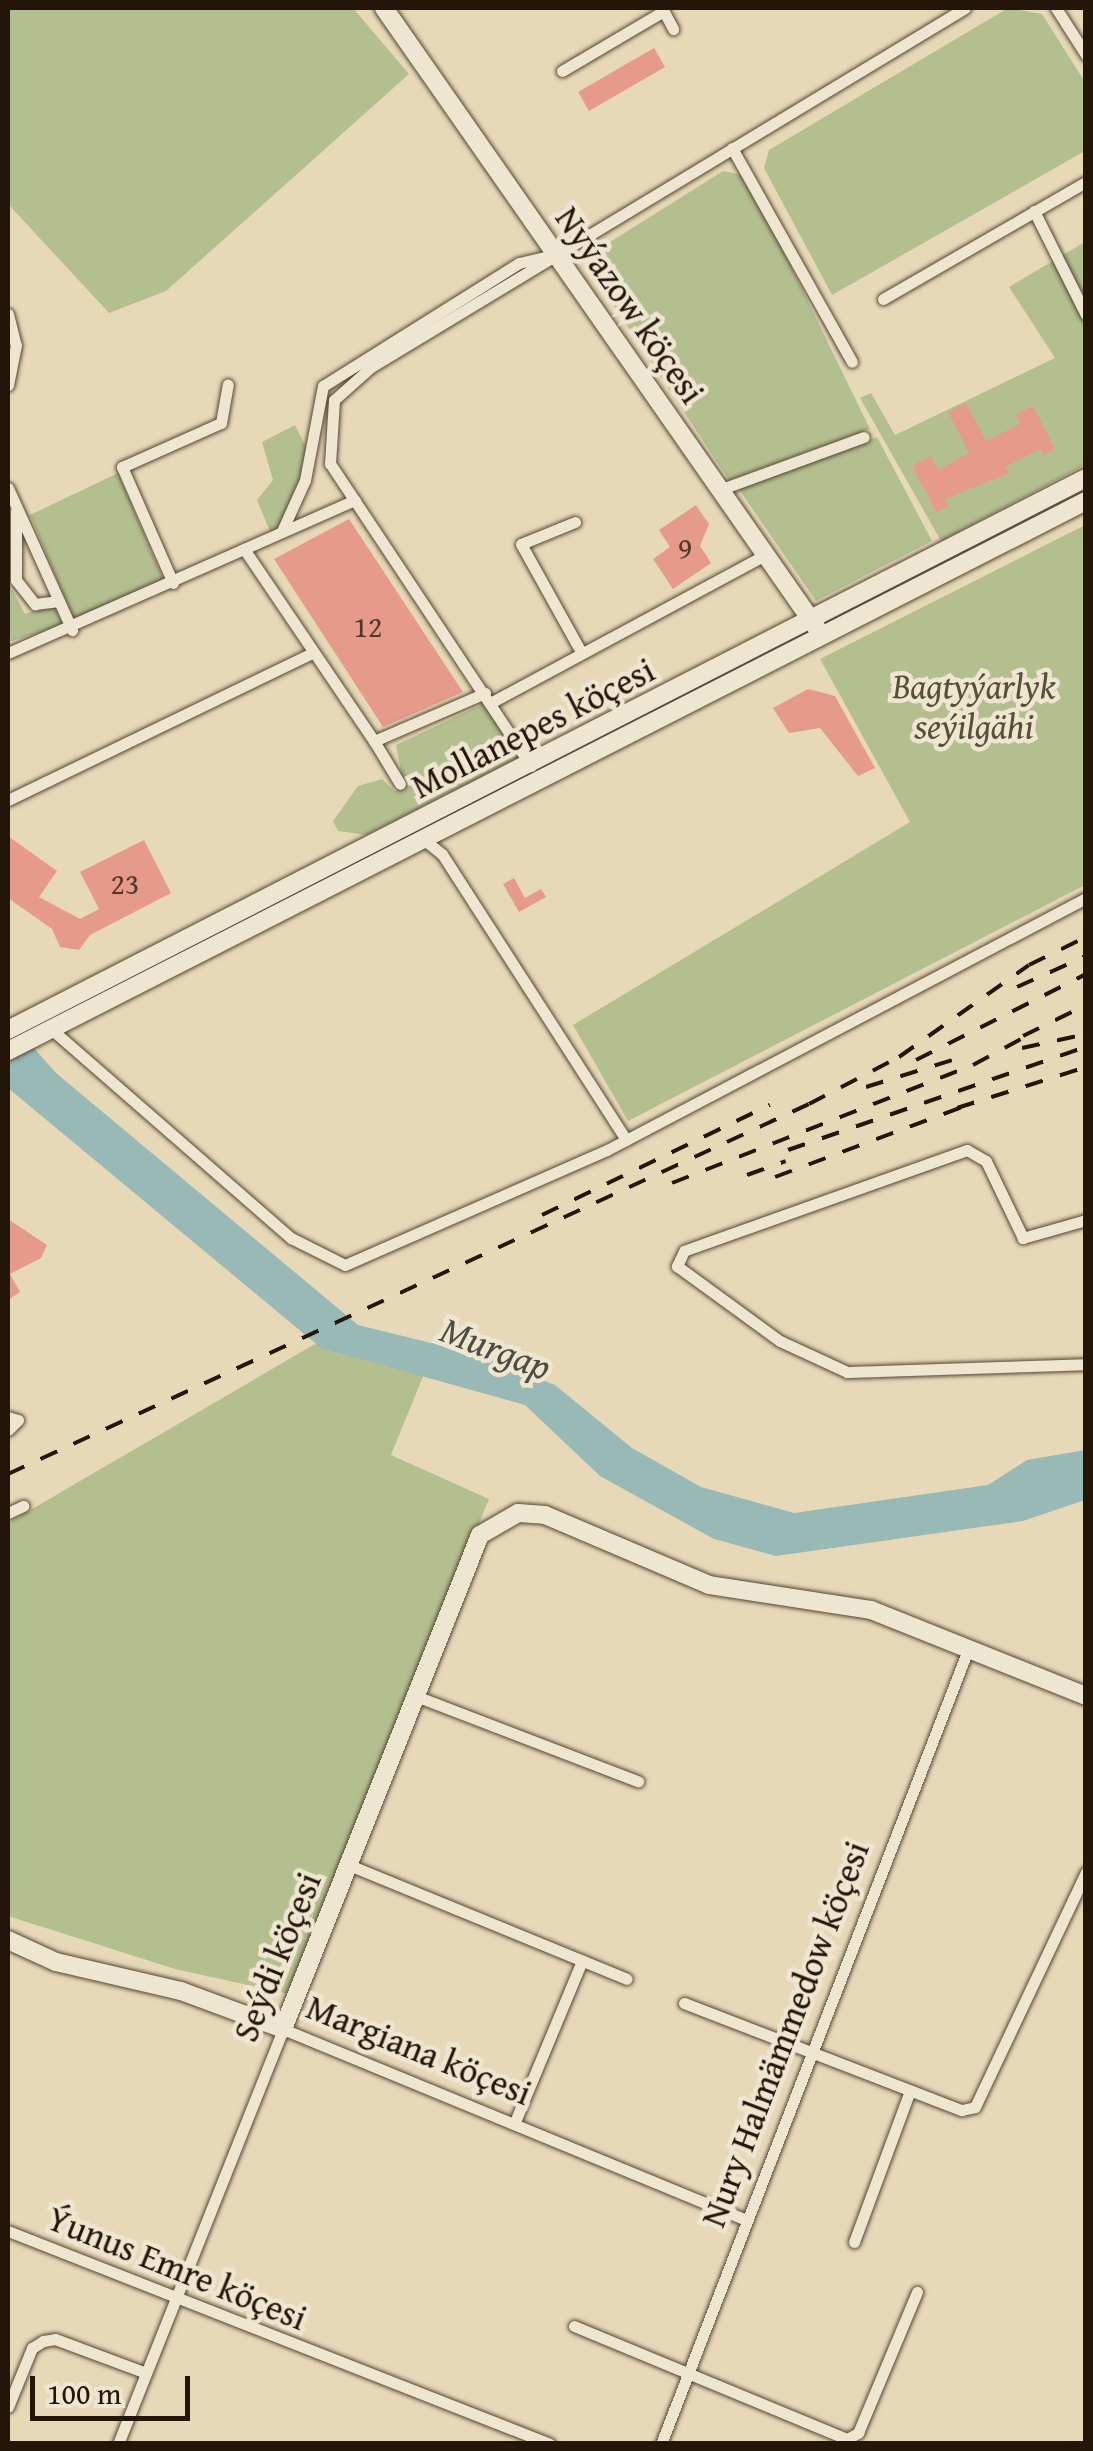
<!DOCTYPE html>
<meta charset="utf-8">
<style>
body{margin:0}
#map{position:relative;width:1093px;height:2451px;overflow:hidden;background:#e7d9b8;font-family:"Gentium Book Plus",serif}
div>[style]{position:absolute}
.green>*{inset:0;background:#b4bf8f}
.water>*{inset:0;background:#98b9b6}
.building>*{inset:0;background:#e59a8b}
.roads{filter:drop-shadow(0 0 2px #544633) drop-shadow(0 0 2px #544633)}
.street>*{height:11px;margin:-5.5px;padding:0 5.5px;transform-origin:5.5px;border-radius:5.5px;background:#efe6d1}
.secondary>*{height:18px;margin:-9px;padding:0 9px;transform-origin:9px;border-radius:9px;background:#efe6d1}
.rail>*{height:4px;margin-top:-2px;transform-origin:0;background:repeating-linear-gradient(90deg,#231507 0 18px,transparent 0 36px)}
span{translate:-50% -50%;white-space:nowrap;text-align:center;line-height:1.15;-webkit-text-stroke:9px #efe6d1;paint-order:stroke}
.number-label{font-size:30px;color:#543628}
.number-label span{-webkit-text-stroke-width:0}
.street-label{font-size:35px;color:#231507}
.park-label{font-size:35px;color:#565037;font-style:italic}
.water-label{font-size:38px;color:#4c4e44;font-style:italic}
.frame{position:absolute;inset:0;border:10px solid #231507;pointer-events:none}
.scale{position:absolute;left:30px;top:2376px;width:160px;height:45px;box-sizing:border-box;border:5px solid #231507;border-top:0;padding-left:12px;font-size:30px;line-height:35px;white-space:nowrap;color:#231507;-webkit-text-stroke:8px #efe6d1;paint-order:stroke}
</style>
<div id="map">
<div class="green">
<div style="clip-path:polygon(8px 8px,353px 8px,409px 74px,166px 291px,109px 313px,8px 204px)"></div>
<div style="clip-path:polygon(1008px 8px,1042px 14px,1085px 82px,1085px 151px,832px 295px,764px 168px,769px 150px)"></div>
<div style="clip-path:polygon(723px 171px,747px 176px,870px 429px,729px 480px,583px 259px)"></div>
<div style="clip-path:polygon(1085px 242px,1085px 465px,941px 541px,860px 398px,871px 393px,895px 435px,1055px 358px,1009px 287px)"></div>
<div style="clip-path:polygon(295px 425px,309px 453px,298px 502px,272px 536px,257px 500px,273px 480px,262px 442px)"></div>
<div style="clip-path:polygon(877px 437px,932px 541px,816px 601px,738px 488px)"></div>
<div style="clip-path:polygon(118px 473px,163px 579px,74px 620px,30px 515px)"></div>
<div style="clip-path:polygon(1085px 525px,1085px 885px,628px 1121px,573px 1025px,910px 822px,820px 659px)"></div>
<div style="clip-path:polygon(8px 582px,25px 614px,53px 603px,63px 626px,8px 642px)"></div>
<div style="clip-path:polygon(485px 703px,520px 757px,366px 835px,338px 831px,333px 821px,358px 786px,382px 779px,395px 791px,404px 788px,396px 745px)"></div>
<div style="clip-path:polygon(315px 1344px,424px 1374px,391px 1455px,489px 1499px,289px 1994px,175px 1969px,8px 1916px,8px 1523px)"></div>
</div>
<div class="water">
<div style="clip-path:polygon(8px 1019px,56px 1073px,358px 1325px,476px 1354px,555px 1385px,632px 1448px,701px 1487px,794px 1513px,988px 1485px,1027px 1460px,1085px 1450px,1085px 1500px,1023px 1521px,776px 1556px,714px 1539px,600px 1476px,525px 1405px,321px 1348px,8px 1088px)"></div>
</div>
<div class="building">
<div style="clip-path:polygon(654px 48px,665px 67px,589px 111px,578px 92px)"></div>
<div style="clip-path:polygon(966px 403px,986px 441px,1020px 424px,1015px 415px,1033px 406px,1055px 449px,1044px 455px,1040px 449px,1005px 467px,1009px 473px,945px 499px,949px 506px,936px 512px,912px 466px,931px 456px,938px 470px,969px 453px,948px 412px)"></div>
<div style="clip-path:polygon(696px 505px,709px 524px,700px 546px,711px 563px,673px 589px,653px 559px,670px 547px,659px 530px)"></div>
<div style="clip-path:polygon(349px 519px,463px 692px,383px 727px,274px 559px)"></div>
<div style="clip-path:polygon(808px 689px,835px 696px,875px 768px,858px 776px,820px 728px,789px 733px,773px 708px)"></div>
<div style="clip-path:polygon(8px 836px,57px 871px,39px 897px,80px 919px,99px 909px,80px 872px,144px 840px,171px 893px,90px 935px,79px 950px,60px 947px,52px 929px,8px 898px)"></div>
<div style="clip-path:polygon(514px 878px,525px 898px,541px 889px,546px 897px,519px 912px,503px 884px)"></div>
<div style="clip-path:polygon(8px 1219px,47px 1245px,41px 1258px,10px 1274px,20px 1292px,8px 1300px)"></div>
</div>
<div class="roads">
<div class="street">
<div style="left:662px;top:8px;width:24px;rotate:62deg"></div>
<div style="left:1056px;top:8px;width:56px;rotate:57.4deg"></div>
<div style="left:562px;top:71px;width:118px;rotate:-30.5deg"></div>
<div style="left:732px;top:148px;width:245px;rotate:60.7deg"></div>
<div style="left:1034px;top:211px;width:116px;rotate:63.4deg"></div>
<div style="left:883px;top:299px;width:234px;rotate:-30deg"></div>
<div style="left:8px;top:314px;width:32px;rotate:76deg"></div>
<div style="left:16px;top:345px;width:41px;rotate:101.3deg"></div>
<div style="left:8px;top:488px;width:156px;rotate:65.7deg"></div>
<div style="left:719px;top:490px;width:154px;rotate:-20.1deg"></div>
<div style="left:16px;top:511px;width:69px;rotate:90deg"></div>
<div style="left:16px;top:580px;width:31px;rotate:52deg"></div>
<div style="left:35px;top:604px;width:24px;rotate:-7deg"></div>
<div style="left:575px;top:522px;width:58px;rotate:157.8deg"></div>
<div style="left:521px;top:544px;width:124px;rotate:60.9deg"></div>
<div style="left:282px;top:531px;width:56px;rotate:-65.7deg"></div>
<div style="left:305px;top:480px;width:96px;rotate:-79.2deg"></div>
<div style="left:323px;top:386px;width:231px;rotate:-32.1deg"></div>
<div style="left:519px;top:263px;width:26px;rotate:-13deg"></div>
<div style="left:244px;top:549px;width:232px;rotate:55.9deg"></div>
<div style="left:374px;top:741px;width:121px;rotate:-23.4deg"></div>
<div style="left:173px;top:583px;width:127px;rotate:-113.7deg"></div>
<div style="left:122px;top:467px;width:108px;rotate:-24deg"></div>
<div style="left:221px;top:423px;width:39px;rotate:-80deg"></div>
<div style="left:8px;top:653px;width:379px;rotate:-23.8deg"></div>
<div style="left:492px;top:702px;width:310px;rotate:-28.3deg"></div>
<div style="left:374px;top:741px;width:50px;rotate:58.8deg"></div>
<div style="left:531px;top:766px;width:363px;rotate:-123.6deg"></div>
<div style="left:330px;top:464px;width:64px;rotate:-86.4deg"></div>
<div style="left:334px;top:400px;width:50px;rotate:-41.7deg"></div>
<div style="left:371px;top:367px;width:694px;rotate:-31.15deg"></div>
<div style="left:8px;top:800px;width:338px;rotate:-25.8deg"></div>
<div style="left:422px;top:838px;width:26px;rotate:39deg"></div>
<div style="left:442px;top:854px;width:340px;rotate:57.2deg"></div>
<div style="left:50px;top:1028px;width:320px;rotate:41.1deg"></div>
<div style="left:291px;top:1238px;width:60px;rotate:26.6deg"></div>
<div style="left:345px;top:1265px;width:286px;rotate:-23.7deg"></div>
<div style="left:607px;top:1150px;width:541px;rotate:-27.75deg"></div>
<div style="left:1086px;top:1220px;width:66px;rotate:164.1deg"></div>
<div style="left:1023px;top:1238px;width:85px;rotate:-115.7deg"></div>
<div style="left:986px;top:1161px;width:22px;rotate:-150deg"></div>
<div style="left:967px;top:1150px;width:300px;rotate:160.4deg"></div>
<div style="left:684px;top:1251px;width:17px;rotate:115deg"></div>
<div style="left:677px;top:1266px;width:127px;rotate:36.1deg"></div>
<div style="left:780px;top:1341px;width:74px;rotate:24.8deg"></div>
<div style="left:847px;top:1372px;width:239px;rotate:-1.9deg"></div>
<div style="left:8px;top:1417px;width:10px;rotate:17deg"></div>
<div style="left:18px;top:1420px;width:14px;rotate:135deg"></div>
<div style="left:8px;top:1513px;width:17px;rotate:-25deg"></div>
<div style="left:416px;top:1696px;width:238px;rotate:21deg"></div>
<div style="left:349px;top:1865px;width:300px;rotate:22.3deg"></div>
<div style="left:684px;top:2003px;width:298px;rotate:21.1deg"></div>
<div style="left:962px;top:2110px;width:13px;rotate:-13deg"></div>
<div style="left:975px;top:2107px;width:260px;rotate:-64.7deg"></div>
<div style="left:514px;top:2124px;width:177px;rotate:-67.4deg"></div>
<div style="left:8px;top:2231px;width:582px;rotate:21.45deg"></div>
<div style="left:854px;top:2242px;width:161px;rotate:-69.7deg"></div>
<div style="left:574px;top:2326px;width:295px;rotate:22.5deg"></div>
<div style="left:847px;top:2439px;width:13px;rotate:-29deg"></div>
<div style="left:858px;top:2433px;width:153px;rotate:-67.3deg"></div>
<div style="left:8px;top:2407px;width:64px;rotate:-67.9deg"></div>
<div style="left:32px;top:2348px;width:13px;rotate:-32deg"></div>
<div style="left:43px;top:2341px;width:12px;rotate:-9deg"></div>
<div style="left:55px;top:2339px;width:97px;rotate:20.5deg"></div>
<div style="left:118px;top:2444px;width:447px;rotate:-68.3deg"></div>
<div style="left:283px;top:2029px;width:498px;rotate:22.4deg"></div>
<div style="left:661px;top:2444px;width:854px;rotate:-68.87deg"></div>
</div>
<div class="secondary">
<div style="left:384px;top:8px;width:758px;rotate:55.09deg"></div>
<div style="left:8px;top:1030px;width:1211px;rotate:-27.12deg"></div>
<div style="left:8px;top:1051px;width:1210px;rotate:-27.03deg"></div>
<div style="left:8px;top:1940px;width:53px;rotate:24.6deg"></div>
<div style="left:56px;top:1962px;width:128px;rotate:13.1deg"></div>
<div style="left:181px;top:1991px;width:109px;rotate:20.4deg"></div>
<div style="left:283px;top:2029px;width:532px;rotate:-68.26deg"></div>
<div style="left:480px;top:1535px;width:44px;rotate:-30.1deg"></div>
<div style="left:518px;top:1513px;width:27px;rotate:4deg"></div>
<div style="left:545px;top:1515px;width:178px;rotate:23.1deg"></div>
<div style="left:709px;top:1585px;width:164px;rotate:8.8deg"></div>
<div style="left:871px;top:1610px;width:232px;rotate:21.8deg"></div>
</div>
</div>
<div class="rail">
<div style="left:1017px;top:987px;width:76px;rotate:-24.2deg"></div>
<div style="left:1023px;top:1036px;width:70px;rotate:-26.2deg"></div>
<div style="left:1022px;top:1048px;width:66px;rotate:-12.3deg"></div>
<div style="left:916px;top:1060px;width:191px;rotate:-26.8deg"></div>
<div style="left:866px;top:1087px;width:90px;rotate:-17.4deg"></div>
<div style="left:957px;top:1108px;width:135px;rotate:-17.6deg"></div>
<div style="left:788px;top:1150px;width:315px;rotate:-19.1deg"></div>
<div style="left:747px;top:1175px;width:41px;rotate:-19.7deg"></div>
<div style="left:775px;top:1177px;width:206px;rotate:-20.5deg"></div>
<div style="left:672px;top:1183px;width:323px;rotate:-21.4deg"></div>
<div style="left:973px;top:1065px;width:72px;rotate:-28.4deg"></div>
<div style="left:542px;top:1215px;width:253px;rotate:-25.8deg"></div>
<div style="left:8px;top:1474px;width:882px;rotate:-24.79deg"></div>
<div style="left:809px;top:1104px;width:102px;rotate:-27.6deg"></div>
<div style="left:899px;top:1057px;width:159px;rotate:-35.3deg"></div>
<div style="left:1029px;top:965px;width:64px;rotate:-26.2deg"></div>
</div>
<div class="number-label">
<span style="left:685px;top:547px">9</span>
<span style="left:368px;top:626px">12</span>
<span style="left:125px;top:883px">23</span>
</div>
<div class="street-label">
<span style="left:630px;top:305px;rotate:55deg">Nyýazow köçesi</span>
<span style="left:533px;top:728px;rotate:-27deg">Mollanepes köçesi</span>
<span style="left:277px;top:1957px;rotate:-68deg">Seýdi köçesi</span>
<span style="left:785px;top:2034px;rotate:-69deg">Nury Halmämmedow köçesi</span>
<span style="left:419px;top:2050px;rotate:22deg">Margiana köçesi</span>
<span style="left:177px;top:2268px;rotate:22deg">Ýunus Emre köçesi</span>
</div>
<div class="park-label">
<span style="left:974px;top:706px">Bagtyýarlyk<br>seýilgähi</span>
</div>
<div class="water-label">
<span style="left:496px;top:1348px;rotate:21deg">Murgap</span>
</div>
<div class="frame"></div>
<div class="scale">100 m</div>
</div>
